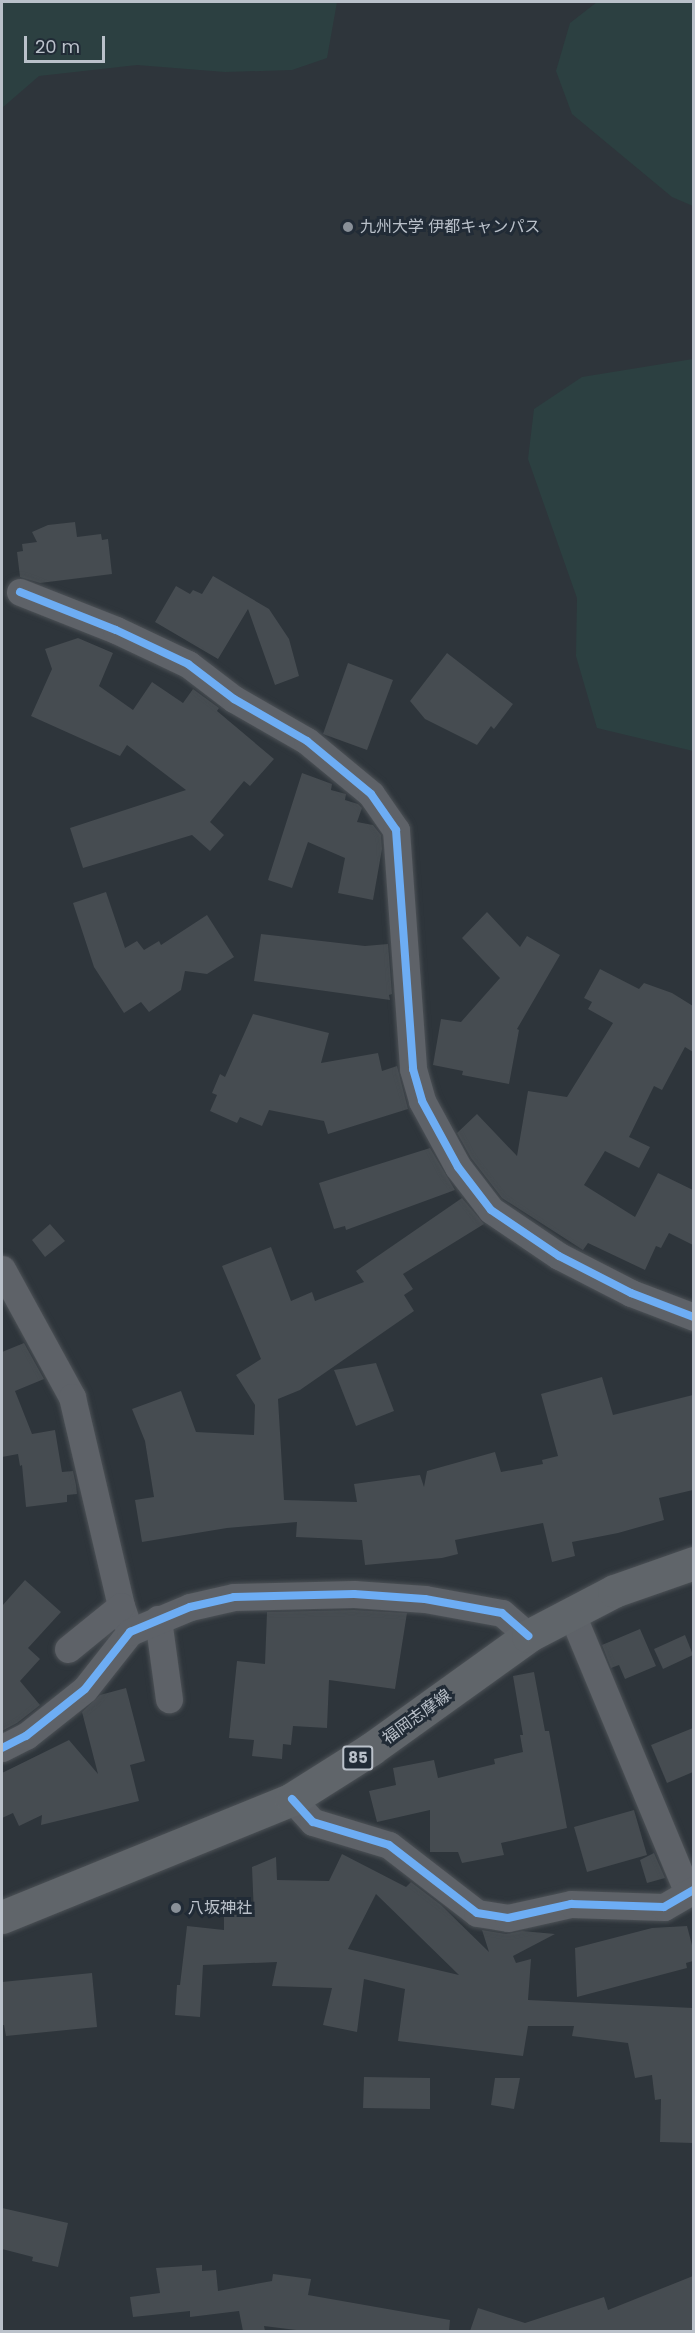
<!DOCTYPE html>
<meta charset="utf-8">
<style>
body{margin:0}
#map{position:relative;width:695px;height:2333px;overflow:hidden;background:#2e353b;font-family:Poppins,"Noto Sans JP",sans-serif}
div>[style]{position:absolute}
.green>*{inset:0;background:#2c4041}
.building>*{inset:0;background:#464c51}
.roads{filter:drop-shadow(0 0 2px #4c5156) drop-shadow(0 0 2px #4c5156)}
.minor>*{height:27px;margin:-13.5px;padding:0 13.5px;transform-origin:13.5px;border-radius:13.5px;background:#5e6268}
.primary>*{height:33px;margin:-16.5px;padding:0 16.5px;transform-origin:16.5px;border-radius:16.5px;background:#60656a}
.cycleway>*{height:8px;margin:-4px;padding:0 4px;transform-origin:4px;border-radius:4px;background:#6dadf4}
.dots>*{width:16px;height:16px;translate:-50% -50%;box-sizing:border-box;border:3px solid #212b36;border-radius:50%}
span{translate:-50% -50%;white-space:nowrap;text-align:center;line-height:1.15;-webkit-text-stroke:6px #212b36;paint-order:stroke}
.shield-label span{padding:2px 4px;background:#212b36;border:2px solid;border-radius:4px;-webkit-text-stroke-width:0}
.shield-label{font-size:15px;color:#bac1ca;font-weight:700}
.poi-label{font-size:16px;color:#bac1ca}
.left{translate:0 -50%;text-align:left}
.street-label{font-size:16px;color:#bac1ca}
.frame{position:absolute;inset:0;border:3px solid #bac1ca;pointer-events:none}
.scale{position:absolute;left:24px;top:36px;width:81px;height:27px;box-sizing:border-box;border:3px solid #bac1ca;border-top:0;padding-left:8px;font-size:18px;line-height:21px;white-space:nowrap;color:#bac1ca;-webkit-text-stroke:4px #212b36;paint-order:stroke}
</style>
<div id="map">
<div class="green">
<div style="clip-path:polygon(2px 2px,337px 2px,327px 58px,292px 70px,225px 72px,137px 65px,39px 76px,2px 108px)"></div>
<div style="clip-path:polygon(597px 2px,693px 2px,693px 206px,672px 197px,572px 114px,556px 71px,570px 23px)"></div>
<div style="clip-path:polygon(693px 359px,694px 359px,693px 751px,597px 728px,576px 656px,577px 598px,528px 459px,534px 409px,582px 377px)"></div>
</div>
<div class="building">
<div style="clip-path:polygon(75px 522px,77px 537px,101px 534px,102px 540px,108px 539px,112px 574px,40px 583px,20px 577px,17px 552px,23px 551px,22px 544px,37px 542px,32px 532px,48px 525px)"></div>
<div style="clip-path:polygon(213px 576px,269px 609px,289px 639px,299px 676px,275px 685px,248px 609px,218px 659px,155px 622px,176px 586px,190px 594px,193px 590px,202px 594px)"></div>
<div style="clip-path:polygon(78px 638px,113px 653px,99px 686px,133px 710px,152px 682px,183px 703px,193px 689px,219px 708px,217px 711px,274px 759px,250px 786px,244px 781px,210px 822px,224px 835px,210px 851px,192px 835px,83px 868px,70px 828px,186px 790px,127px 745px,120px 756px,31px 716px,52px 669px,45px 649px)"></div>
<div style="clip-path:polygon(447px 653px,513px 704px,494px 729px,491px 726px,477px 745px,425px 719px,410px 701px)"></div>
<div style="clip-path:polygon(348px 663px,393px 680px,367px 750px,323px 734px)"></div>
<div style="clip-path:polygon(302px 773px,332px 784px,331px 790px,346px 794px,345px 800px,358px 804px,362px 808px,357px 822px,373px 825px,381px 835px,382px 849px,373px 900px,338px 893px,345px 858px,308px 842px,292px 888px,268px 880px)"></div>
<div style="clip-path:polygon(106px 892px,125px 948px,137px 941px,144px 950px,159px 941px,161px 945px,207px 915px,234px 957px,207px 974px,185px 971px,181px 990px,149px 1012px,141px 1002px,124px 1013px,94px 967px,73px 903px)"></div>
<div style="clip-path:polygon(487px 912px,520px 947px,527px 936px,560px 955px,517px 1029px,519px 1030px,509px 1084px,462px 1075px,463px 1071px,433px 1065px,441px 1019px,461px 1022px,500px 978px,462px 938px)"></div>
<div style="clip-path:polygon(261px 934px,365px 946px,388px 944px,392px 994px,389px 995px,390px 1000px,254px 981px)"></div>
<div style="clip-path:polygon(600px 969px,639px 989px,644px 983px,672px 993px,693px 1006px,693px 1052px,685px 1047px,662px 1090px,654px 1086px,629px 1137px,650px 1147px,639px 1168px,605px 1151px,584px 1185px,635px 1217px,658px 1173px,693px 1190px,693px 1245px,669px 1233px,661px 1248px,656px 1246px,645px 1270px,588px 1243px,583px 1250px,502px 1198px,471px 1158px,457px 1133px,477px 1114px,517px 1156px,528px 1091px,567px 1097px,613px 1023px,588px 1009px,592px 1002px,584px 998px)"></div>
<div style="clip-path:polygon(253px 1014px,329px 1033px,321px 1063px,378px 1053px,382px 1071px,397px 1066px,408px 1109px,328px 1134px,324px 1121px,269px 1110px,262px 1126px,240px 1117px,237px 1123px,210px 1111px,217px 1095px,212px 1093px,220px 1074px,225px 1077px)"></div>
<div style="clip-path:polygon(430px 1148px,455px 1190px,346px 1230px,345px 1226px,334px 1229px,319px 1183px)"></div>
<div style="clip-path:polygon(462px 1198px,484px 1224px,403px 1274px,413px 1289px,404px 1295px,414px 1311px,300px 1390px,278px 1399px,284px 1500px,357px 1502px,354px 1484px,420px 1475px,424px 1487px,427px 1471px,495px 1452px,501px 1472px,543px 1464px,542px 1460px,558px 1456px,541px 1394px,602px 1377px,613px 1415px,693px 1395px,693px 1490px,659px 1498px,664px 1520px,618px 1533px,572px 1542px,575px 1556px,552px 1562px,543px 1523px,455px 1540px,458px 1554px,442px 1558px,365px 1565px,362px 1540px,296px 1537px,297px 1522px,227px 1528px,142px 1542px,135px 1500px,154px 1497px,145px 1441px,132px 1409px,181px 1391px,196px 1432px,254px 1435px,255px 1405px,236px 1375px,261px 1359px,222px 1266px,271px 1247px,291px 1301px,312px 1292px,315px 1301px,364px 1282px,356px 1271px)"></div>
<div style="clip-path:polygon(50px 1224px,65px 1241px,45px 1257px,32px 1240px)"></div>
<div style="clip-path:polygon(24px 1343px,44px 1379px,15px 1391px,32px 1434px,55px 1430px,62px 1472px,73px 1471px,76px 1485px,77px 1494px,67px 1495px,67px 1502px,26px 1507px,22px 1465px,20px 1466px,18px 1454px,2px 1457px,2px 1352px)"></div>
<div style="clip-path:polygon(376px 1363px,394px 1411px,356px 1426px,334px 1370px)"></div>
<div style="clip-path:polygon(25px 1580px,61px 1612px,28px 1648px,40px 1659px,20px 1681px,40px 1705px,17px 1723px,2px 1731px,2px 1606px)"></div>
<div style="clip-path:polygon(354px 1610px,407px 1613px,395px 1689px,329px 1680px,327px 1728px,293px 1726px,291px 1745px,283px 1744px,282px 1759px,252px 1756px,254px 1740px,229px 1738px,237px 1661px,265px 1664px,267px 1612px)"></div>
<div style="clip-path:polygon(640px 1629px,656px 1666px,625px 1679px,619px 1665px,611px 1668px,602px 1645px)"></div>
<div style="clip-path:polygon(685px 1635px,693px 1655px,663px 1669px,654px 1649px)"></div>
<div style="clip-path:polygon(534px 1672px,545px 1731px,549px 1731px,567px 1828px,501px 1843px,504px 1855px,462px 1863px,458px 1852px,430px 1852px,430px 1810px,377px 1822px,369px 1791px,396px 1785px,393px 1768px,434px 1760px,438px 1778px,495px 1764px,494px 1759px,523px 1752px,520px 1735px,523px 1735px,513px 1676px)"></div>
<div style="clip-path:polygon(126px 1688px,145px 1761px,130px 1765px,139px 1801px,41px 1825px,42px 1815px,19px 1826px,13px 1813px,2px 1818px,2px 1773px,69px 1740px,98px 1774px,82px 1712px,100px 1695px)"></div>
<div style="clip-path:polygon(693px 1728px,693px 1772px,667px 1783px,651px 1745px)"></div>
<div style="clip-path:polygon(634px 1810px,647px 1855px,587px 1872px,574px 1827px)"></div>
<div style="clip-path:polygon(654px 1853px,665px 1878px,647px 1883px,640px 1860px)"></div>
<div style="clip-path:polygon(evenodd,342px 1854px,406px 1887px,411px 1882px,441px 1905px,489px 1952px,482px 1930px,506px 1934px,522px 1931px,555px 1934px,513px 1956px,516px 1963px,531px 1959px,528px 2000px,693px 2008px,693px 2143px,660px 2142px,661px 2099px,655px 2100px,652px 2075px,635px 2078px,628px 2043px,572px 2036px,574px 2026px,528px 2026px,523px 2056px,398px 2041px,405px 1989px,364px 1979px,357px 2032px,323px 2025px,332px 1988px,272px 1986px,277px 1962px,203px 1965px,200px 2017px,175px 2015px,177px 1985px,180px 1985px,187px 1926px,224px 1930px,224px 1915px,254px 1915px,252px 1867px,276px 1857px,277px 1880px,329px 1881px,342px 1854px,376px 1894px,459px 1975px,348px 1949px,376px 1894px)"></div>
<div style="clip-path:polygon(687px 1926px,693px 1949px,693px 1961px,686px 1963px,687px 1968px,577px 1997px,575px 1948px,652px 1928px)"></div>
<div style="clip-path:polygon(92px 1973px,97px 2027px,6px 2036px,4px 2025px,2px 2025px,2px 1982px)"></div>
<div style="clip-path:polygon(364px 2077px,430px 2078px,430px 2109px,363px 2108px)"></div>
<div style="clip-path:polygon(495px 2078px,520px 2078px,514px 2109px,491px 2105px)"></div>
<div style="clip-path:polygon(2px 2208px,68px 2223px,58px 2267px,32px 2261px,33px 2257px,2px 2249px)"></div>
<div style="clip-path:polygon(202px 2265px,202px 2271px,216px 2270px,218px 2291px,272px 2281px,273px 2274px,311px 2279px,308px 2295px,450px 2320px,449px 2331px,304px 2331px,264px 2326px,265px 2331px,243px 2331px,239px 2311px,190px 2317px,190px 2311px,133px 2317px,130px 2297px,160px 2293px,156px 2268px)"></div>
<div style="clip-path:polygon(693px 2276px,693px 2331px,470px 2331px,478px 2308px,525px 2323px,604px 2297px,608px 2310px)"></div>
</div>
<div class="roads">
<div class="minor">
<div style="left:20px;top:592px;width:103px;rotate:21.6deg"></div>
<div style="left:116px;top:630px;width:80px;rotate:25.3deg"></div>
<div style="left:188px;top:664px;width:58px;rotate:37.3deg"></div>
<div style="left:234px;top:699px;width:84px;rotate:29.9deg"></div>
<div style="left:307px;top:741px;width:83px;rotate:39.6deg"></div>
<div style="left:371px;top:794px;width:44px;rotate:55.2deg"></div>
<div style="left:396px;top:830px;width:240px;rotate:85.9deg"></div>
<div style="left:413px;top:1069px;width:33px;rotate:74deg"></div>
<div style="left:422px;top:1101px;width:75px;rotate:61.4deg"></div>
<div style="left:458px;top:1167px;width:54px;rotate:52.5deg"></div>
<div style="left:491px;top:1210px;width:82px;rotate:34.1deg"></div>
<div style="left:559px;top:1256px;width:81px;rotate:27.2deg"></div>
<div style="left:631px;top:1293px;width:67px;rotate:20.9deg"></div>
<div style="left:2px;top:1269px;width:146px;rotate:61.3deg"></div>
<div style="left:72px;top:1397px;width:215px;rotate:76.8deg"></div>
<div style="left:121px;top:1606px;width:28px;rotate:71deg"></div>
<div style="left:571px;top:1612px;width:304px;rotate:67.4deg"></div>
<div style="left:158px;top:1619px;width:81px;rotate:82.2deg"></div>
<div style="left:68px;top:1649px;width:68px;rotate:-39.1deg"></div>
<div style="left:2px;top:1748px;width:27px;rotate:-27deg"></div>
<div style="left:26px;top:1736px;width:75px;rotate:-38.5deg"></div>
<div style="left:85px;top:1689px;width:73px;rotate:-51.7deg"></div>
<div style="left:130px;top:1632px;width:65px;rotate:-22.6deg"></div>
<div style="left:190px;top:1607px;width:45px;rotate:-12.8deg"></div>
<div style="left:234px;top:1597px;width:120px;rotate:-1.4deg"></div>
<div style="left:354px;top:1594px;width:71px;rotate:4deg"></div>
<div style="left:425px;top:1599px;width:78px;rotate:10.3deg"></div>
<div style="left:502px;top:1613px;width:35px;rotate:41deg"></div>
<div style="left:292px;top:1799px;width:31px;rotate:48deg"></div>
<div style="left:313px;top:1822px;width:79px;rotate:16.8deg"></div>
<div style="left:389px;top:1845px;width:111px;rotate:37.7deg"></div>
<div style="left:477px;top:1913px;width:31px;rotate:9deg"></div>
<div style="left:508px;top:1918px;width:65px;rotate:-12.5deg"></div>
<div style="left:571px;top:1904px;width:93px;rotate:1.8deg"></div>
<div style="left:664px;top:1907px;width:34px;rotate:-30deg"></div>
</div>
<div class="primary">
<div style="left:2px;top:1917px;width:313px;rotate:-22.1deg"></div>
<div style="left:292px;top:1799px;width:93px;rotate:-32.3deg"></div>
<div style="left:371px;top:1749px;width:193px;rotate:-35.7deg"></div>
<div style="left:528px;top:1636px;width:97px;rotate:-27.6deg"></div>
<div style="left:614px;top:1591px;width:85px;rotate:-19.3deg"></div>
</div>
</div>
<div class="cycleway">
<div style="left:20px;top:592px;width:103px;rotate:21.6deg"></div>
<div style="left:116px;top:630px;width:80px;rotate:25.3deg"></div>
<div style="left:188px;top:664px;width:58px;rotate:37.3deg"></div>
<div style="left:234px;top:699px;width:84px;rotate:29.9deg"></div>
<div style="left:307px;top:741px;width:83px;rotate:39.6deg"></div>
<div style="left:371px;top:794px;width:44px;rotate:55.2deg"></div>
<div style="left:396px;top:830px;width:240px;rotate:85.9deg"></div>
<div style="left:413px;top:1069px;width:33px;rotate:74deg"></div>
<div style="left:422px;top:1101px;width:75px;rotate:61.4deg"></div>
<div style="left:458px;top:1167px;width:54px;rotate:52.5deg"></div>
<div style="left:491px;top:1210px;width:82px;rotate:34.1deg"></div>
<div style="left:559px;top:1256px;width:81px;rotate:27.2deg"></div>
<div style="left:631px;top:1293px;width:67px;rotate:20.9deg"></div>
<div style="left:2px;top:1748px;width:27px;rotate:-27deg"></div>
<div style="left:26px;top:1736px;width:75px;rotate:-38.5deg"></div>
<div style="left:85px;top:1689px;width:73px;rotate:-51.7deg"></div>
<div style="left:130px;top:1632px;width:65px;rotate:-22.6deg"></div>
<div style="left:190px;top:1607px;width:45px;rotate:-12.8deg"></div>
<div style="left:234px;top:1597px;width:120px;rotate:-1.4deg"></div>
<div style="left:354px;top:1594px;width:71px;rotate:4deg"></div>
<div style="left:425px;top:1599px;width:78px;rotate:10.3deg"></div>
<div style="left:502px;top:1613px;width:35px;rotate:41deg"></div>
<div style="left:292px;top:1799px;width:31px;rotate:48deg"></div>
<div style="left:313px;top:1822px;width:79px;rotate:16.8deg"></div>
<div style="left:389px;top:1845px;width:111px;rotate:37.7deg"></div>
<div style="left:477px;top:1913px;width:31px;rotate:9deg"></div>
<div style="left:508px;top:1918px;width:65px;rotate:-12.5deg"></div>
<div style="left:571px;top:1904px;width:93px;rotate:1.8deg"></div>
<div style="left:664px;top:1907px;width:34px;rotate:-30deg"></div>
</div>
<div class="dots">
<div style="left:348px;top:227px;background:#899098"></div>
<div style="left:176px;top:1908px;background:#899098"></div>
</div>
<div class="shield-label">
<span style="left:358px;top:1758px">85</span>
</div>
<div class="poi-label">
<span class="left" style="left:360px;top:227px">九州大学 伊都キャンパス</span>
<span class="left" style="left:188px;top:1908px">八坂神社</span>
</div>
<div class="street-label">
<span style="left:417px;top:1717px;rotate:-36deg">福岡志摩線</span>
</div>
<div class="frame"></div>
<div class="scale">20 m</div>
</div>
